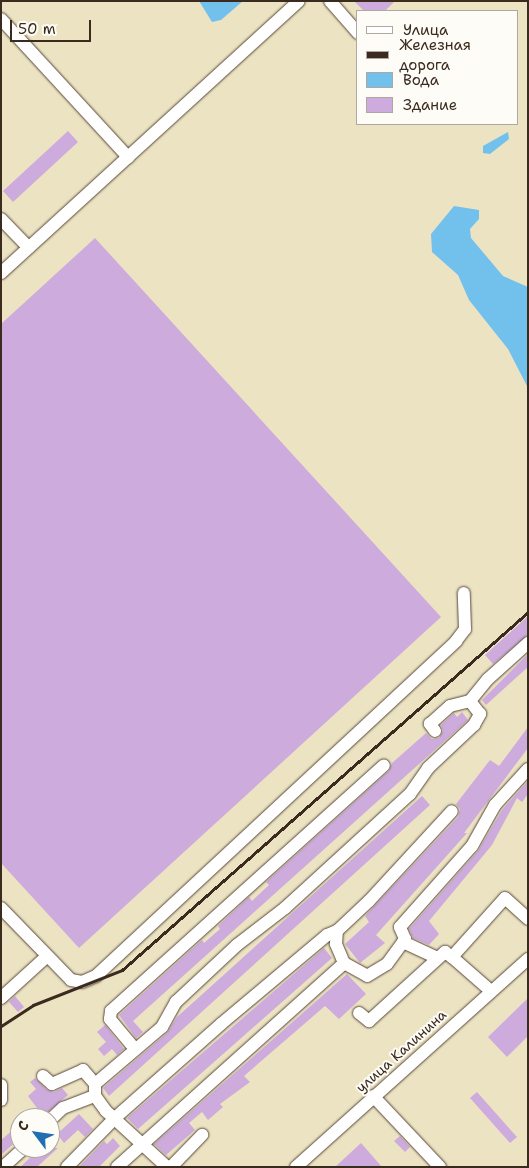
<!DOCTYPE html>
<meta charset="utf-8">
<style>
body{margin:0}
#map{position:relative;width:529px;height:1168px;overflow:hidden;background:#ece3c3;font-family:"Shantell Sans",sans-serif}
div>[style]{position:absolute}
.water>*{inset:0;background:#72c1ed}
.building>*{inset:0;background:#ceabdd}
.roads{filter:drop-shadow(0 0 1px #564637) drop-shadow(0 0 1px #564637)}
.minor>*{height:12px;margin:-6px;padding:0 6px;transform-origin:6px;border-radius:6px;background:#fff}
.rail>*{height:3px;margin:-1.5px;padding:0 1.5px;transform-origin:1.5px;border-radius:1.5px;background:#3b2a1e}
span{translate:-50% -50%;white-space:nowrap;text-align:center;line-height:1.15;-webkit-text-stroke:4px #fdfcf7;paint-order:stroke}
.street-label{font-size:14px;color:#3b2a1e}
.frame{position:absolute;inset:0;border:2px solid #3b2a1e;pointer-events:none}
.legend{position:absolute;left:356px;top:10px;width:162px;height:115px;box-sizing:border-box;background:#fdfcf7;border:1px solid #afa8a0;margin:0;padding:6px 9px;list-style:none;font-size:15px;color:#3b2a1e}
.legend li{display:flex;align-items:center;gap:10px;height:25px}
.legend b{width:25px;border:1px solid #afa8a0}
.north{position:absolute;left:10px;top:1108px;width:50px;height:50px;box-sizing:border-box;background:#fdfcf7;border:1px solid #afa8a0;border-radius:50%;rotate:301deg;font-size:14px;font-weight:700;line-height:20px;text-align:center;color:#3b2a1e}
.north::after{content:'';display:block;margin:auto;width:18px;height:22px;background:#1f6fb2;clip-path:polygon(50% 0,100% 100%,50% 72%,0 100%)}
.scale{position:absolute;left:10px;top:20px;width:81px;height:22px;box-sizing:border-box;border:2px solid #3b2a1e;border-top:0;padding-left:6px;font-size:15px;line-height:18px;white-space:nowrap;color:#3b2a1e;-webkit-text-stroke:4px #fdfcf7;paint-order:stroke}
</style>
<div id="map">
<div class="water">
<div style="clip-path:polygon(199px 1px,243px 1px,221px 20px,212px 22px)"></div>
<div style="clip-path:polygon(508px 132px,509px 139px,490px 154px,483px 153px,483px 146px)"></div>
<div style="clip-path:polygon(454px 206px,479px 210px,479px 219px,470px 229px,471px 238px,503px 276px,528px 287px,528px 388px,508px 349px,469px 300px,458px 275px,432px 252px,431px 234px)"></div>
</div>
<div class="building">
<div style="clip-path:polygon(354px 1px,395px 1px,385px 11px,364px 11px)"></div>
<div style="clip-path:polygon(68px 131px,78px 142px,13px 202px,3px 191px)"></div>
<div style="clip-path:polygon(95px 238px,441px 617px,79px 948px,1px 863px,1px 324px)"></div>
<div style="clip-path:polygon(528px 616px,528px 635px,493px 664px,485px 655px)"></div>
<div style="clip-path:polygon(528px 654px,528px 667px,486px 705px,482px 700px)"></div>
<div style="clip-path:polygon(462px 712px,468px 720px,133px 1021px,143px 1032px,136px 1038px,119px 1015px,202px 940px,204px 943px,220px 929px,218px 926px,249px 897px,252px 901px,269px 885px,266px 882px,389px 771px,392px 763px,426px 733px,432px 739px,439px 738px,443px 731px,441px 725px,454px 713px,457px 717px)"></div>
<div style="clip-path:polygon(528px 727px,528px 748px,464px 833px,467px 833px,376px 935px,385px 943px,360px 963px,345px 944px,369px 922px,365px 916px,458px 817px,460px 809px,456px 804px,490px 760px,499px 766px)"></div>
<div style="clip-path:polygon(528px 781px,528px 794px,522px 802px,517px 798px,492px 845px,429px 921px,439px 934px,429px 945px,413px 938px,409px 929px,478px 851px,502px 810px)"></div>
<div style="clip-path:polygon(422px 796px,430px 805px,109px 1096px,103px 1088px,167px 1033px,177px 1017px)"></div>
<div style="clip-path:polygon(324px 948px,332px 958px,138px 1129px,127px 1118px)"></div>
<div style="clip-path:polygon(347px 974px,366px 994px,339px 1019px,325px 1006px,244px 1076px,250px 1082px,220px 1104px,223px 1107px,208px 1120px,202px 1112px,189px 1123px,195px 1130px,166px 1155px,154px 1144px)"></div>
<div style="clip-path:polygon(15px 996px,24px 1007px,18px 1012px,9px 1002px)"></div>
<div style="clip-path:polygon(528px 998px,528px 1036px,507px 1057px,488px 1037px)"></div>
<div style="clip-path:polygon(105px 1025px,124px 1049px,117px 1055px,112px 1049px,104px 1056px,98px 1049px,106px 1042px,97px 1032px)"></div>
<div style="clip-path:polygon(35px 1078px,47px 1090px,54px 1092px,62px 1088px,68px 1095px,43px 1116px,28px 1096px,36px 1089px,30px 1082px)"></div>
<div style="clip-path:polygon(477px 1092px,517px 1137px,510px 1143px,470px 1098px)"></div>
<div style="clip-path:polygon(79px 1114px,93px 1129px,85px 1137px,78px 1130px,64px 1143px,57px 1134px)"></div>
<div style="clip-path:polygon(20px 1124px,20px 1138px,1px 1155px,1px 1140px)"></div>
<div style="clip-path:polygon(400px 1136px,410px 1147px,405px 1152px,394px 1141px)"></div>
<div style="clip-path:polygon(113px 1138px,120px 1146px,99px 1167px,79px 1167px,104px 1141px,107px 1144px)"></div>
<div style="clip-path:polygon(361px 1143px,382px 1167px,335px 1167px)"></div>
<div style="clip-path:polygon(41px 1148px,58px 1148px,37px 1167px,20px 1167px)"></div>
</div>
<div class="roads">
<div class="minor">
<div style="left:330px;top:1px;width:43px;rotate:48.8deg"></div>
<div style="left:1px;top:19px;width:188px;rotate:47.4deg"></div>
<div style="left:1px;top:219px;width:40px;rotate:46deg"></div>
<div style="left:1px;top:273px;width:403px;rotate:-42.4deg"></div>
<div style="left:435px;top:731px;width:9px;rotate:-126deg"></div>
<div style="left:430px;top:724px;width:27px;rotate:-42deg"></div>
<div style="left:450px;top:706px;width:21px;rotate:-14deg"></div>
<div style="left:1px;top:908px;width:100px;rotate:45.8deg"></div>
<div style="left:71px;top:980px;width:11px;rotate:10deg"></div>
<div style="left:82px;top:982px;width:15px;rotate:-23deg"></div>
<div style="left:96px;top:976px;width:492px;rotate:-42.9deg"></div>
<div style="left:456px;top:641px;width:15px;rotate:-53deg"></div>
<div style="left:465px;top:629px;width:36px;rotate:-92deg"></div>
<div style="left:403px;top:942px;width:38px;rotate:25deg"></div>
<div style="left:452px;top:957px;width:52px;rotate:41.1deg"></div>
<div style="left:344px;top:963px;width:21px;rotate:-113deg"></div>
<div style="left:336px;top:944px;width:13px;rotate:-86deg"></div>
<div style="left:337px;top:931px;width:44px;rotate:-43.2deg"></div>
<div style="left:369px;top:901px;width:122px;rotate:-47.3deg"></div>
<div style="left:1px;top:998px;width:61px;rotate:-42.3deg"></div>
<div style="left:359px;top:1013px;width:13px;rotate:39deg"></div>
<div style="left:369px;top:1021px;width:103px;rotate:-42.2deg"></div>
<div style="left:445px;top:952px;width:9px;rotate:36deg"></div>
<div style="left:452px;top:957px;width:79px;rotate:-48.1deg"></div>
<div style="left:505px;top:898px;width:31px;rotate:42deg"></div>
<div style="left:135px;top:1049px;width:39px;rotate:-130deg"></div>
<div style="left:110px;top:1019px;width:8px;rotate:-83deg"></div>
<div style="left:111px;top:1011px;width:367px;rotate:-42deg"></div>
<div style="left:43px;top:1076px;width:12px;rotate:42deg"></div>
<div style="left:52px;top:1084px;width:34px;rotate:-24deg"></div>
<div style="left:83px;top:1070px;width:18px;rotate:49deg"></div>
<div style="left:1px;top:1085px;width:15px;rotate:90deg"></div>
<div style="left:373px;top:1096px;width:98px;rotate:46.7deg"></div>
<div style="left:50px;top:1120px;width:18px;rotate:-43deg"></div>
<div style="left:63px;top:1108px;width:34px;rotate:-21deg"></div>
<div style="left:3px;top:1167px;width:28px;rotate:-42deg"></div>
<div style="left:67px;top:1167px;width:70px;rotate:-45.6deg"></div>
<div style="left:116px;top:1117px;width:140px;rotate:-41.5deg"></div>
<div style="left:221px;top:1024px;width:138px;rotate:-40deg"></div>
<div style="left:327px;top:935px;width:11px;rotate:-22deg"></div>
<div style="left:117px;top:1167px;width:305px;rotate:-41.9deg"></div>
<div style="left:344px;top:963px;width:26px;rotate:29deg"></div>
<div style="left:367px;top:976px;width:23px;rotate:-31deg"></div>
<div style="left:387px;top:964px;width:31px;rotate:-54deg"></div>
<div style="left:405px;top:939px;width:13px;rotate:-113deg"></div>
<div style="left:400px;top:927px;width:108px;rotate:-48.4deg"></div>
<div style="left:472px;top:846px;width:47px;rotate:-60.7deg"></div>
<div style="left:495px;top:805px;width:49px;rotate:-47.5deg"></div>
<div style="left:167px;top:1167px;width:83px;rotate:-137.4deg"></div>
<div style="left:106px;top:1111px;width:19px;rotate:-126deg"></div>
<div style="left:95px;top:1096px;width:12px;rotate:-90deg"></div>
<div style="left:95px;top:1084px;width:88px;rotate:-40.4deg"></div>
<div style="left:162px;top:1027px;width:29px;rotate:-61deg"></div>
<div style="left:176px;top:1002px;width:83px;rotate:-43.1deg"></div>
<div style="left:237px;top:945px;width:61px;rotate:-37.6deg"></div>
<div style="left:285px;top:908px;width:169px;rotate:-42.4deg"></div>
<div style="left:410px;top:794px;width:32px;rotate:-55deg"></div>
<div style="left:428px;top:768px;width:63px;rotate:-43.1deg"></div>
<div style="left:474px;top:725px;width:13px;rotate:-61deg"></div>
<div style="left:480px;top:714px;width:16px;rotate:-128deg"></div>
<div style="left:470px;top:701px;width:28px;rotate:-51deg"></div>
<div style="left:488px;top:679px;width:54px;rotate:-42deg"></div>
<div style="left:171px;top:1167px;width:45px;rotate:-45.9deg"></div>
<div style="left:296px;top:1167px;width:312px;rotate:-41.9deg"></div>
</div>
</div>
<div class="rail">
<div style="left:1px;top:1026px;width:38px;rotate:-33deg"></div>
<div style="left:33px;top:1005px;width:96px;rotate:-21.5deg"></div>
<div style="left:122px;top:970px;width:541px;rotate:-41.4deg"></div>
</div>
<div class="street-label">
<span style="left:401px;top:1051px;rotate:-42deg">улица Калинина</span>
</div>
<div class="frame"></div>
<ul class="legend">
<li><b style="height:6px;background:#fff"></b>Улица</li>
<li><b style="height:6px;background:#3b2a1e"></b>Железная дорога</li>
<li><b style="height:14px;background:#72c1ed"></b>Вода</li>
<li><b style="height:14px;background:#ceabdd"></b>Здание</li>
</ul>
<div class="north">С</div>
<div class="scale">50 m</div>
</div>
